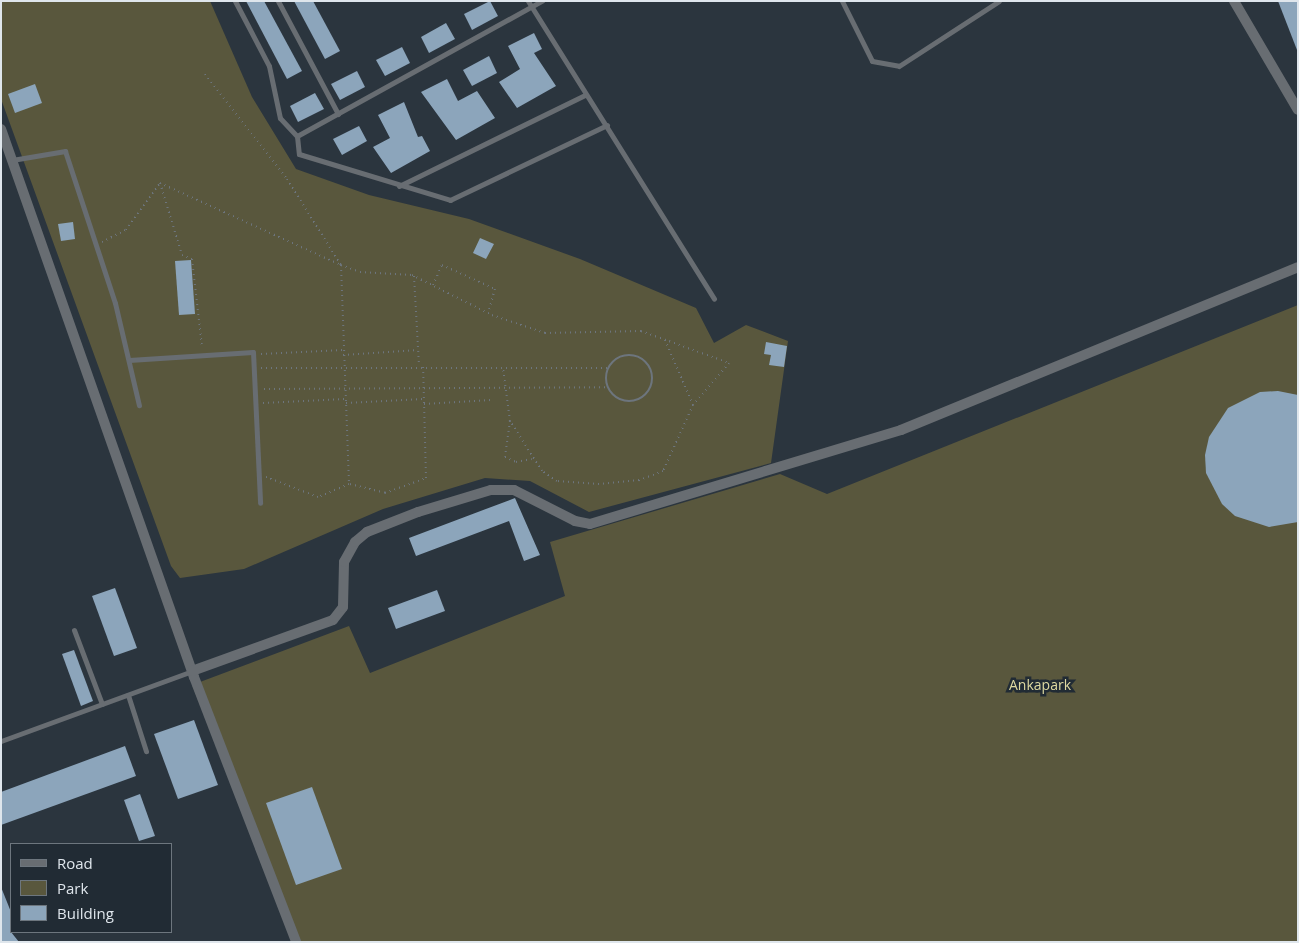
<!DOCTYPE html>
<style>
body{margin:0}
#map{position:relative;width:1299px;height:943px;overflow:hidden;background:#2b353e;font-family:"Open Sans",sans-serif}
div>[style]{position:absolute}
.green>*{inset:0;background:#59573d}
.building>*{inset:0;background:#8ca5bb}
.path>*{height:2px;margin-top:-1px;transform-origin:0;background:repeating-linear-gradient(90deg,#6d757d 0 1px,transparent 0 5px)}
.path>.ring{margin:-1px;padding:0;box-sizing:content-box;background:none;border:2px solid #6d757d;border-radius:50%}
.lane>*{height:5px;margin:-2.5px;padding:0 2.5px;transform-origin:2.5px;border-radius:2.5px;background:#686d72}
.street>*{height:10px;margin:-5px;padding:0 5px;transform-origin:5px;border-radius:5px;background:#686d72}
span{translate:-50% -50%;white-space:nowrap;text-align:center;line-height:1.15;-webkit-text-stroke:5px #212b34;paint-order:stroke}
.park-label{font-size:14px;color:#ded9a1}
.frame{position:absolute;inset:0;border:2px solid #dfe6ec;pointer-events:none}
.legend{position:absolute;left:10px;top:843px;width:162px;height:90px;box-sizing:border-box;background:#212b34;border:1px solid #6d767e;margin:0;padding:6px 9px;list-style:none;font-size:15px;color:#dfe6ec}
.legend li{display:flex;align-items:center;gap:10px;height:25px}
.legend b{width:25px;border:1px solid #6d767e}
</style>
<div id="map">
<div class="green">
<div style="clip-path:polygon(1px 1px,210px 1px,252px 97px,296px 169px,369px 195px,469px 219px,580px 259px,696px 308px,714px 343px,746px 325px,788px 341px,771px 463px,589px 512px,530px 481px,485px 478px,383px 509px,244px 569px,180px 578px,171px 566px,1px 99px)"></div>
<div style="clip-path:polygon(1298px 305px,1298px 942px,297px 942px,192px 685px,349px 626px,370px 673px,565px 596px,550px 542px,780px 474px,827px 494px)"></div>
</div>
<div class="building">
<div style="clip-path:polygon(246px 1px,264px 1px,302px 71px,287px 79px)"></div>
<div style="clip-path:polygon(294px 1px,313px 1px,340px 51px,325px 59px)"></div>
<div style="clip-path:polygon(490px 1px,498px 16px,472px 30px,464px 14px)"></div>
<div style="clip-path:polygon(1278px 1px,1298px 1px,1298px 50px,1297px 50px)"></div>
<div style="clip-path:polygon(446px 23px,455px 39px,429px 53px,421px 37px)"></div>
<div style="clip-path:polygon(534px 33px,542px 49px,534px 53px,556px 86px,517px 108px,499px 82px,520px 69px,508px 46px)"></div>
<div style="clip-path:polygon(402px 47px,410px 63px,385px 76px,376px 60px)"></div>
<div style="clip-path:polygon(489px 56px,497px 73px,472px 86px,463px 70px)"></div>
<div style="clip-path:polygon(357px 71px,365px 87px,340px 100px,331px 84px)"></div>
<div style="clip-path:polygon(447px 79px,458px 101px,477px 91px,495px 118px,456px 140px,421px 92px)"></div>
<div style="clip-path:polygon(35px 84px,42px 103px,15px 113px,8px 94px)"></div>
<div style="clip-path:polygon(315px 93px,324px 109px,298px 122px,290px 106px)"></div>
<div style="clip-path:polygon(404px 102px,418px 137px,422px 136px,430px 151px,391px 173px,373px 147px,390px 138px,378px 115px)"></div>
<div style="clip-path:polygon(359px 126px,367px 141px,342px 155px,333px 139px)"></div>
<div style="clip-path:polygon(73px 222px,75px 239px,61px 241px,58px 224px)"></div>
<div style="clip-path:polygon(480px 238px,494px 244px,486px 259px,473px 253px)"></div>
<div style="clip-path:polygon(191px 260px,195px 314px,179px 315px,175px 261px)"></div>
<div style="clip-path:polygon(766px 342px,787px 346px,784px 367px,769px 365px,771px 355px,764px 354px)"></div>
<div style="clip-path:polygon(1278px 391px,1298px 395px,1298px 522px,1269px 527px,1235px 516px,1222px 504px,1206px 473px,1205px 455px,1209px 437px,1228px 408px,1260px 392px)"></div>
<div style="clip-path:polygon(515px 498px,540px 555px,524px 561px,509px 521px,416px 556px,409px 538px)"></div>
<div style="clip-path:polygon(115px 588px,137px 648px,114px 656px,92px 596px)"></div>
<div style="clip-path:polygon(437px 590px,445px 611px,396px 629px,388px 608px)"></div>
<div style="clip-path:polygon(74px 650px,93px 701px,81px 706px,62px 654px)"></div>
<div style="clip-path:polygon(194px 720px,218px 785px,178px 799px,154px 734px)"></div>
<div style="clip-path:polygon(125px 746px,136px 776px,1px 825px,1px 792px)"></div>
<div style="clip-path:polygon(312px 787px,342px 869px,296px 885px,266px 803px)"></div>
<div style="clip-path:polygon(140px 794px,155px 836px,139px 841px,124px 800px)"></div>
<div style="clip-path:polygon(1px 887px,11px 912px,11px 932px,19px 942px,1px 942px)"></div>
</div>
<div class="path">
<div style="left:205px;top:74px;width:133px;rotate:52deg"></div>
<div style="left:287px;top:179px;width:102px;rotate:57.9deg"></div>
<div style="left:341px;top:265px;width:20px;rotate:20deg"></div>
<div style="left:360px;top:272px;width:52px;rotate:3.3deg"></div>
<div style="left:412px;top:275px;width:89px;rotate:26.6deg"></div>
<div style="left:492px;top:315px;width:56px;rotate:18.8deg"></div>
<div style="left:545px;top:333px;width:96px;rotate:-1.2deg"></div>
<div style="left:641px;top:331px;width:94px;rotate:20deg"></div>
<div style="left:729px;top:363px;width:55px;rotate:130.6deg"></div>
<div style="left:693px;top:405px;width:72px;rotate:114.4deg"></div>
<div style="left:663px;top:471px;width:26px;rotate:159deg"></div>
<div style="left:639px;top:480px;width:40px;rotate:174.3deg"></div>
<div style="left:599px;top:484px;width:42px;rotate:-175.9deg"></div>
<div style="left:557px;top:481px;width:18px;rotate:-146deg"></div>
<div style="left:542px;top:471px;width:59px;rotate:-122.6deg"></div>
<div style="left:510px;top:421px;width:53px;rotate:-97.5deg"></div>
<div style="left:1px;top:104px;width:9px;rotate:90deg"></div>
<div style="left:160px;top:183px;width:75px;rotate:73deg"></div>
<div style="left:182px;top:255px;width:11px;rotate:22deg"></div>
<div style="left:192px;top:259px;width:89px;rotate:83.5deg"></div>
<div style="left:102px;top:242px;width:27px;rotate:-27deg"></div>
<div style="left:126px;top:230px;width:58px;rotate:-54.1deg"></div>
<div style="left:160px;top:183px;width:199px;rotate:24.4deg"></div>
<div style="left:341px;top:265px;width:219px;rotate:87.9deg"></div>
<div style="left:349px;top:484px;width:34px;rotate:157deg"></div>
<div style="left:318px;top:497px;width:56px;rotate:-159deg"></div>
<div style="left:414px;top:276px;width:90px;rotate:86.8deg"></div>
<div style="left:433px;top:285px;width:22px;rotate:-66deg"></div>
<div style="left:442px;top:265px;width:58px;rotate:24.4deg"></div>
<div style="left:495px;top:289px;width:25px;rotate:106deg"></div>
<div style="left:665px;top:340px;width:71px;rotate:66.7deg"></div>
<div style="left:261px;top:354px;width:82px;rotate:-2.8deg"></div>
<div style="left:343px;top:355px;width:75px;rotate:-3.8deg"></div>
<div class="ring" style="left:606px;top:355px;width:44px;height:44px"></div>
<div style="left:261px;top:368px;width:348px"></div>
<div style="left:264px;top:389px;width:345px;rotate:-0.3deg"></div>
<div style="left:263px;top:403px;width:82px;rotate:-2.8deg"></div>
<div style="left:346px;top:403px;width:77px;rotate:-3deg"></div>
<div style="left:424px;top:404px;width:67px;rotate:-3.4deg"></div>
<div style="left:510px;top:421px;width:36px;rotate:98deg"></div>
<div style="left:505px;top:457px;width:12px;rotate:24deg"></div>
<div style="left:516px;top:462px;width:16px;rotate:-11deg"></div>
<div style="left:350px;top:484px;width:36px;rotate:14deg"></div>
<div style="left:385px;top:493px;width:44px;rotate:-20.1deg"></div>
<div style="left:426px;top:478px;width:112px;rotate:-91.5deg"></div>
</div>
<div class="lane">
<div style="left:235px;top:1px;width:73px;rotate:62.4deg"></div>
<div style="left:269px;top:66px;width:53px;rotate:78.1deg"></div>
<div style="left:280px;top:118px;width:25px;rotate:47deg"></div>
<div style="left:278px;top:1px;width:128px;rotate:62deg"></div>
<div style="left:528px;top:1px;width:351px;rotate:58deg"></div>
<div style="left:842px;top:1px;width:67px;rotate:63.4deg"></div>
<div style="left:872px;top:61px;width:27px;rotate:10deg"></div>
<div style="left:899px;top:66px;width:119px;rotate:-33deg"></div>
<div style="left:297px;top:136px;width:18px;rotate:84deg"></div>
<div style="left:299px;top:154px;width:158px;rotate:16.9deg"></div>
<div style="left:450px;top:200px;width:174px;rotate:-25.5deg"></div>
<div style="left:297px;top:136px;width:280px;rotate:-28.9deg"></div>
<div style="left:12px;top:160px;width:54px;rotate:-9.6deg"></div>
<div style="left:65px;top:151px;width:160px;rotate:71.8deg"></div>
<div style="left:115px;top:303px;width:105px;rotate:76.8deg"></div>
<div style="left:399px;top:186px;width:207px;rotate:-26.1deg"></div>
<div style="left:129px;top:360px;width:124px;rotate:-3.7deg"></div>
<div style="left:253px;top:352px;width:151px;rotate:87.3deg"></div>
<div style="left:74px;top:630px;width:79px;rotate:69.3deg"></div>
<div style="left:128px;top:695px;width:59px;rotate:72.2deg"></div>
<div style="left:1px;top:741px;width:203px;rotate:-20.1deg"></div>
</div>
<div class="street">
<div style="left:1234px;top:1px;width:126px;rotate:59.6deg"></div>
<div style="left:1px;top:129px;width:581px;rotate:70.6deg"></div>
<div style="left:194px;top:677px;width:284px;rotate:68.9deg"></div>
<div style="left:192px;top:671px;width:150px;rotate:-19.9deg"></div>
<div style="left:333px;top:620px;width:16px;rotate:-52deg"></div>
<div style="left:343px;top:607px;width:45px;rotate:-88.7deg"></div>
<div style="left:344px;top:562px;width:23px;rotate:-61deg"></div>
<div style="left:355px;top:542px;width:16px;rotate:-40deg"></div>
<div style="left:367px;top:532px;width:55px;rotate:-21.4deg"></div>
<div style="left:418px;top:512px;width:76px;rotate:-16.8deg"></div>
<div style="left:491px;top:490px;width:23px"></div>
<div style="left:514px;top:490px;width:68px;rotate:26.9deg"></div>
<div style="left:575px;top:521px;width:15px;rotate:11deg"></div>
<div style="left:590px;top:524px;width:325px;rotate:-16.8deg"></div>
<div style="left:901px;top:430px;width:429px;rotate:-22.3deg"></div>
</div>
<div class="park-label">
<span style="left:1040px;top:685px">Ankapark</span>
</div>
<div class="frame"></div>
<ul class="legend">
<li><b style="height:6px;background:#686d72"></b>Road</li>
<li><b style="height:14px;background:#59573d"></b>Park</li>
<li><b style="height:14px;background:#8ca5bb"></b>Building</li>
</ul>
</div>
